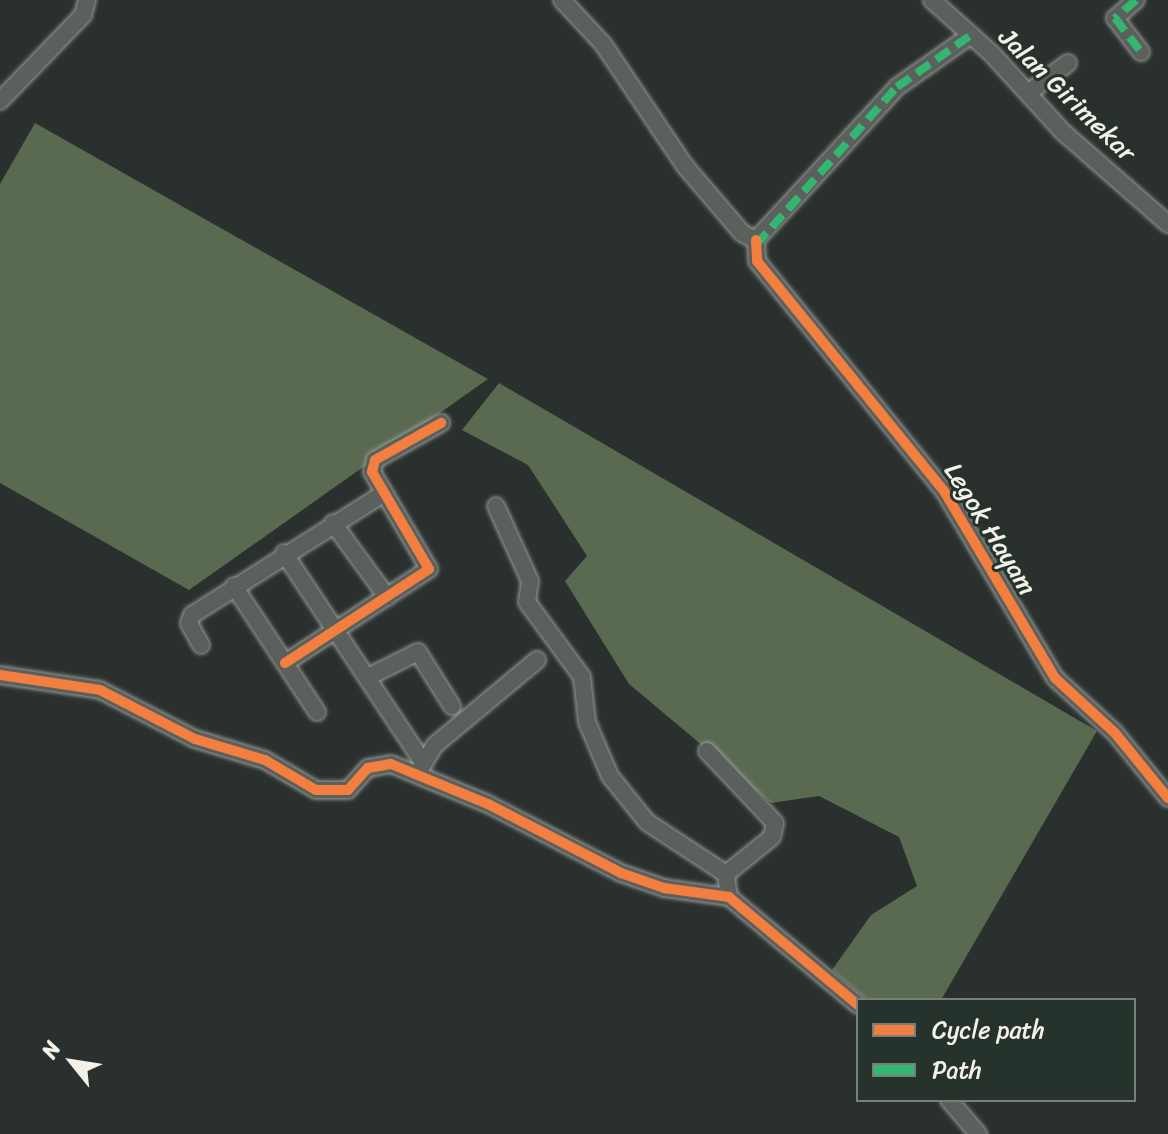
<!DOCTYPE html>
<style>
body{margin:0}
#map{position:relative;width:1168px;height:1134px;overflow:hidden;background:#29302d;font-family:Sriracha,sans-serif}
div>[style]{position:absolute}
.green>*{inset:0;background:#596a50}
.roads{filter:drop-shadow(0 0 2px #969996) drop-shadow(0 0 2px #969996)}
.minor>*{height:16px;margin:-8px;padding:0 8px;transform-origin:8px;border-radius:8px;background:#5c605c}
.quiet>*{height:8px;margin-top:-4px;transform-origin:0;background:repeating-linear-gradient(90deg,#33b770 0 16px,transparent 0 24px)}
.cycleway>*{height:10px;margin:-5px;padding:0 5px;transform-origin:5px;border-radius:5px;background:#f27e40}
span{translate:-50% -50%;white-space:nowrap;text-align:center;line-height:1.15;-webkit-text-stroke:6px #26332d;paint-order:stroke}
.street-label{font-size:26px;color:#f4f1e8}
.legend{position:absolute;left:856px;top:998px;width:280px;height:104px;box-sizing:border-box;background:#26332d;border:2px solid #787f78;margin:0;padding:10px 14px;list-style:none;font-size:24px;color:#f4f1e8}
.legend li{display:flex;align-items:center;gap:16px;height:40px}
.legend b{width:40px;border:2px solid #787f78}
.north{position:absolute;left:32px;top:1022px;width:80px;height:80px;-webkit-text-stroke:6px #26332d;paint-order:stroke;rotate:300deg;font-size:22px;font-weight:700;line-height:32px;text-align:center;color:#f4f1e8}
.north::after{content:'';display:block;margin:auto;width:28px;height:36px;background:#f4f1e8;clip-path:polygon(50% 0,100% 100%,50% 72%,0 100%)}
</style>
<div id="map">
<div class="green">
<div style="clip-path:polygon(35px 123px,488px 379px,189px 590px,0 483px,0 184px)"></div>
<div style="clip-path:polygon(499px 383px,1097px 731px,941px 1000px,867px 1000px,832px 970px,871px 915px,917px 886px,899px 837px,819px 796px,771px 803px,629px 684px,565px 581px,587px 556px,528px 465px,462px 430px)"></div>
</div>
<div class="roads">
<div class="minor">
<div style="left:562px;top:0;width:60px;rotate:47deg"></div>
<div style="left:603px;top:44px;width:147px;rotate:56.1deg"></div>
<div style="left:685px;top:166px;width:88px;rotate:49.6deg"></div>
<div style="left:742px;top:233px;width:16px;rotate:27deg"></div>
<div style="left:932px;top:0;width:81px;rotate:42deg"></div>
<div style="left:992px;top:54px;width:105px;rotate:47.7deg"></div>
<div style="left:1063px;top:132px;width:140px;rotate:41.2deg"></div>
<div style="left:1136px;top:0;width:28px;rotate:139deg"></div>
<div style="left:1115px;top:18px;width:43px;rotate:52.6deg"></div>
<div style="left:1028px;top:93px;width:50px;rotate:-36.9deg"></div>
<div style="left:0;top:101px;width:120px;rotate:-46deg"></div>
<div style="left:83px;top:15px;width:16px;rotate:-75deg"></div>
<div style="left:756px;top:240px;width:21px;rotate:87deg"></div>
<div style="left:757px;top:261px;width:296px;rotate:50.9deg"></div>
<div style="left:944px;top:491px;width:217px;rotate:59.3deg"></div>
<div style="left:1055px;top:678px;width:81px;rotate:42.5deg"></div>
<div style="left:1115px;top:733px;width:84px;rotate:50.8deg"></div>
<div style="left:756px;top:240px;width:208px;rotate:-47.3deg"></div>
<div style="left:897px;top:87px;width:90px;rotate:-35.1deg"></div>
<div style="left:496px;top:506px;width:82px;rotate:65.6deg"></div>
<div style="left:530px;top:581px;width:21px;rotate:98deg"></div>
<div style="left:527px;top:602px;width:93px;rotate:53.7deg"></div>
<div style="left:582px;top:677px;width:45px;rotate:83.7deg"></div>
<div style="left:587px;top:722px;width:59px;rotate:66.9deg"></div>
<div style="left:610px;top:776px;width:59px;rotate:51.2deg"></div>
<div style="left:647px;top:822px;width:95px;rotate:33.4deg"></div>
<div style="left:726px;top:874px;width:23px;rotate:83deg"></div>
<div style="left:333px;top:523px;width:92px;rotate:53.9deg"></div>
<div style="left:284px;top:553px;width:250px;rotate:56.4deg"></div>
<div style="left:234px;top:586px;width:151px;rotate:56.6deg"></div>
<div style="left:201px;top:645px;width:25px;rotate:-119deg"></div>
<div style="left:189px;top:623px;width:9px;rotate:-69deg"></div>
<div style="left:192px;top:615px;width:226px;rotate:-32.4deg"></div>
<div style="left:285px;top:663px;width:172px;rotate:-33.1deg"></div>
<div style="left:429px;top:569px;width:113px;rotate:-120.4deg"></div>
<div style="left:372px;top:472px;width:12px;rotate:-76deg"></div>
<div style="left:375px;top:460px;width:76px;rotate:-29.3deg"></div>
<div style="left:0;top:675px;width:101px;rotate:8.5deg"></div>
<div style="left:100px;top:690px;width:107px;rotate:27.3deg"></div>
<div style="left:195px;top:739px;width:73px;rotate:16.7deg"></div>
<div style="left:265px;top:760px;width:59px;rotate:30.5deg"></div>
<div style="left:316px;top:790px;width:32px"></div>
<div style="left:348px;top:790px;width:30px;rotate:-48deg"></div>
<div style="left:368px;top:768px;width:23px;rotate:-10deg"></div>
<div style="left:391px;top:764px;width:105px;rotate:22.4deg"></div>
<div style="left:488px;top:804px;width:150px;rotate:27.4deg"></div>
<div style="left:621px;top:873px;width:46px;rotate:19.2deg"></div>
<div style="left:664px;top:888px;width:66px;rotate:7.9deg"></div>
<div style="left:729px;top:897px;width:168px;rotate:39.9deg"></div>
<div style="left:368px;top:677px;width:56px;rotate:-26.6deg"></div>
<div style="left:418px;top:652px;width:64px;rotate:57.8deg"></div>
<div style="left:707px;top:751px;width:99px;rotate:46.6deg"></div>
<div style="left:775px;top:823px;width:14px;rotate:102deg"></div>
<div style="left:772px;top:837px;width:59px;rotate:141.2deg"></div>
<div style="left:421px;top:768px;width:27px;rotate:-59deg"></div>
<div style="left:435px;top:745px;width:133px;rotate:-39.8deg"></div>
<div style="left:949px;top:1100px;width:45px;rotate:49.5deg"></div>
</div>
</div>
<div class="quiet">
<div style="left:1136px;top:0;width:28px;rotate:139deg"></div>
<div style="left:1115px;top:18px;width:43px;rotate:52.6deg"></div>
<div style="left:756px;top:245px;width:212px;rotate:-48.3deg"></div>
<div style="left:897px;top:87px;width:90px;rotate:-35.1deg"></div>
</div>
<div class="cycleway">
<div style="left:756px;top:240px;width:21px;rotate:87deg"></div>
<div style="left:757px;top:261px;width:296px;rotate:50.9deg"></div>
<div style="left:944px;top:491px;width:217px;rotate:59.3deg"></div>
<div style="left:1055px;top:678px;width:81px;rotate:42.5deg"></div>
<div style="left:1115px;top:733px;width:84px;rotate:50.8deg"></div>
<div style="left:285px;top:663px;width:172px;rotate:-33.1deg"></div>
<div style="left:429px;top:569px;width:113px;rotate:-120.4deg"></div>
<div style="left:372px;top:472px;width:12px;rotate:-76deg"></div>
<div style="left:375px;top:460px;width:76px;rotate:-29.3deg"></div>
<div style="left:0;top:675px;width:101px;rotate:8.5deg"></div>
<div style="left:100px;top:690px;width:107px;rotate:27.3deg"></div>
<div style="left:195px;top:739px;width:73px;rotate:16.7deg"></div>
<div style="left:265px;top:760px;width:59px;rotate:30.5deg"></div>
<div style="left:316px;top:790px;width:32px"></div>
<div style="left:348px;top:790px;width:30px;rotate:-48deg"></div>
<div style="left:368px;top:768px;width:23px;rotate:-10deg"></div>
<div style="left:391px;top:764px;width:105px;rotate:22.4deg"></div>
<div style="left:488px;top:804px;width:150px;rotate:27.4deg"></div>
<div style="left:621px;top:873px;width:46px;rotate:19.2deg"></div>
<div style="left:664px;top:888px;width:66px;rotate:7.9deg"></div>
<div style="left:729px;top:897px;width:168px;rotate:39.9deg"></div>
</div>
<div class="street-label">
<span style="left:1067px;top:95px;rotate:44deg">Jalan Girimekar</span>
<span style="left:990px;top:529px;rotate:58deg">Legok Hayam</span>
</div>
<ul class="legend">
<li><b style="height:10px;background:#f27e40"></b>Cycle path</li>
<li><b style="height:10px;background:#33b770"></b>Path</li>
</ul>
<div class="north">N</div>
</div>
